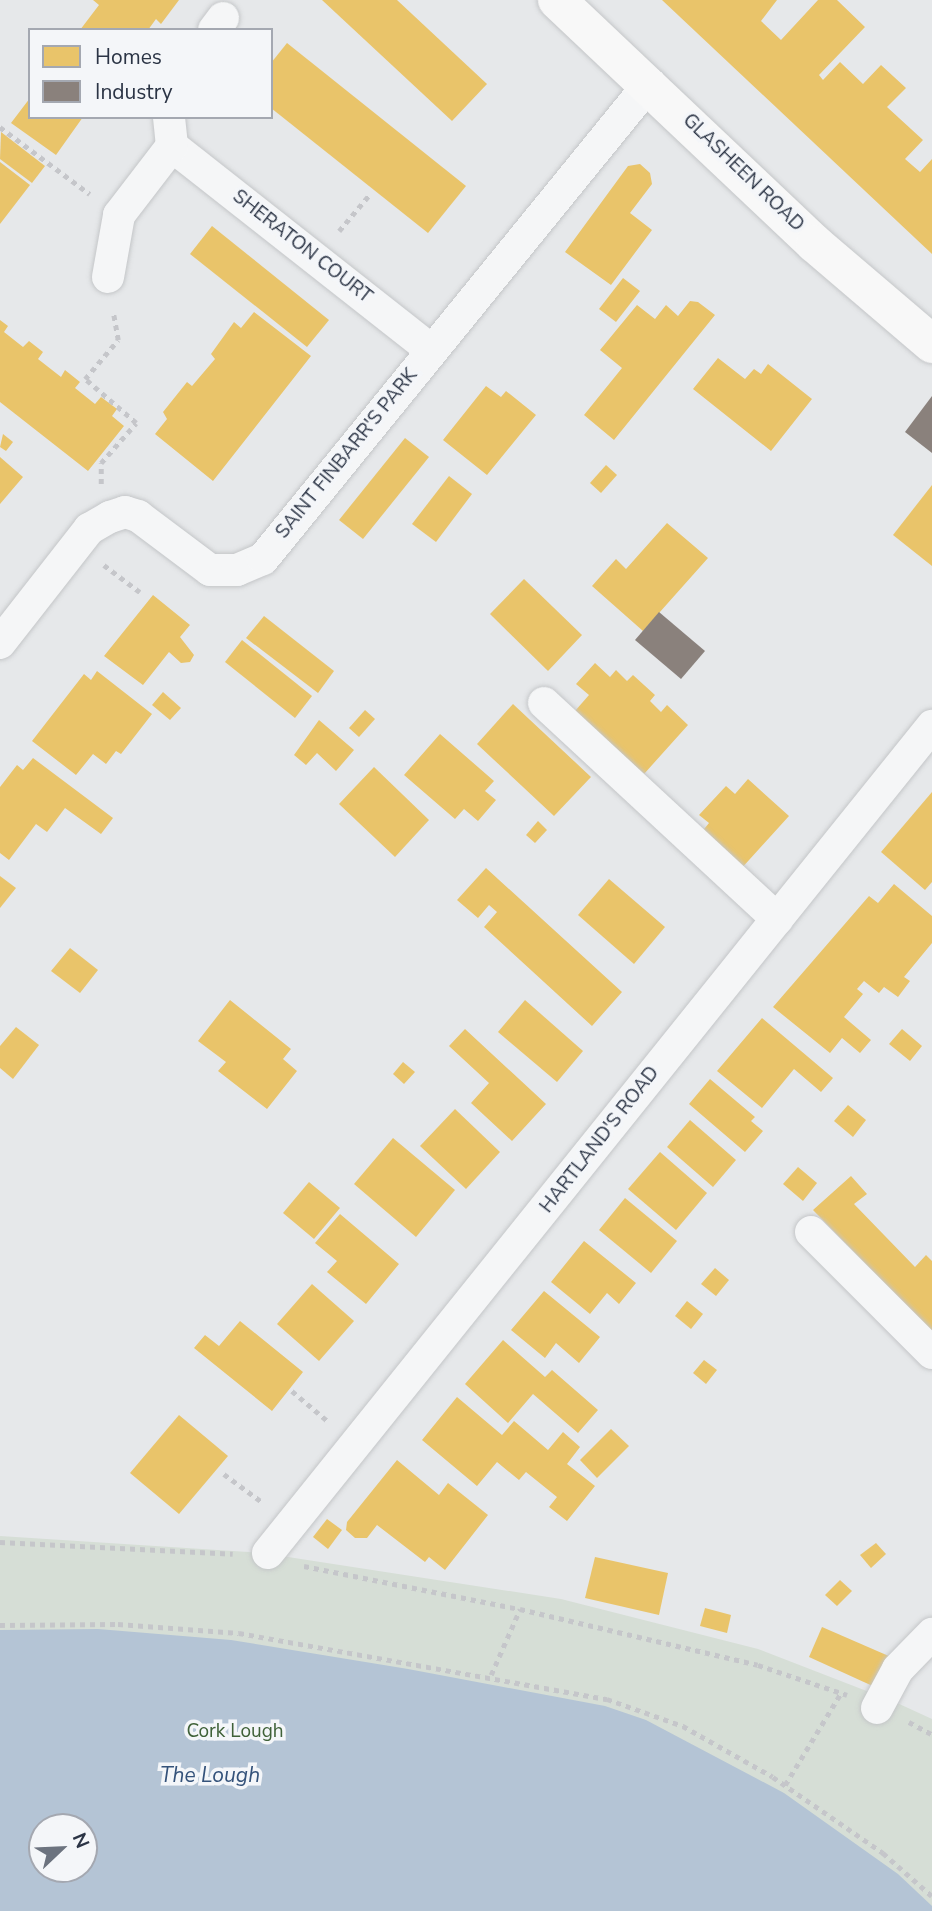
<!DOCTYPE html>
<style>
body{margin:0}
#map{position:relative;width:932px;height:1911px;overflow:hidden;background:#e6e8ea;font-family:"Nunito Sans",sans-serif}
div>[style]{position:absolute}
.green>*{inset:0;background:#d6ded6}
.water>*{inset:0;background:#b4c4d5}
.homes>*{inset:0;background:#e9c46a}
.industry>*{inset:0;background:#8a817c}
.path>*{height:4.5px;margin-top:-2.25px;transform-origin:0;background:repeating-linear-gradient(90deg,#c5c6ca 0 5px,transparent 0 10px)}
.roads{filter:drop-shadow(0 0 2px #c4c6c8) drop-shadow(0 0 2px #c4c6c8)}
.minor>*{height:32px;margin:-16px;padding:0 16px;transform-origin:16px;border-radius:16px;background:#f5f6f7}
.secondary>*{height:38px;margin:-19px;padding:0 19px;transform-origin:19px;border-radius:19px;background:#f8f8f8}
span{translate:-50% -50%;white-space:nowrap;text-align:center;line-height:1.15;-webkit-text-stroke:7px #f4f6f9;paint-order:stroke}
.street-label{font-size:19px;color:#2b3445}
.park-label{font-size:19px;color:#3f6138}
.water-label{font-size:21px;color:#34527a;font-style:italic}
.legend{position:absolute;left:28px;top:28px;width:245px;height:91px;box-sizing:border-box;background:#f4f6f9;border:2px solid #a4a8b1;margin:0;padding:9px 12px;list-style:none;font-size:21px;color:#2b3445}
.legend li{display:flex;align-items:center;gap:14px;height:35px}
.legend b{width:35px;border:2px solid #a4a8b1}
.north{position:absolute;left:28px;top:1813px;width:70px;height:70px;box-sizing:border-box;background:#f4f6f9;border:2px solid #a4a8b1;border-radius:50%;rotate:67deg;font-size:19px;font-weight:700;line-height:28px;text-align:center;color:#2b3445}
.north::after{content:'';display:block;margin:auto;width:24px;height:32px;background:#6c737f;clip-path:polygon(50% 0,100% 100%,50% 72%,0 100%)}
</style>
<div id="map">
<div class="green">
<div style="clip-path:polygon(evenodd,0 1536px,262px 1553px,561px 1599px,758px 1649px,895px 1702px,932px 1719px,932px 1911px,0 1911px,0 1536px,42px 1827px,84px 1827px,84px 1869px,42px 1869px,42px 1827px)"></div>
</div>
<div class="water">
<div style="clip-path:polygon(evenodd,98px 1629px,231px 1640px,408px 1669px,605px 1706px,646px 1720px,784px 1793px,898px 1874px,932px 1906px,932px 1911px,0 1911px,0 1630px,98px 1629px,42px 1827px,84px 1827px,84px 1869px,42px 1869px,42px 1827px)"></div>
</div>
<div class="homes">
<div style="clip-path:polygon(93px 0,179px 0,161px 24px,156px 19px,148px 30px,80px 30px,99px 5px)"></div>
<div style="clip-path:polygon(322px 0,397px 0,487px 84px,452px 121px)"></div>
<div style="clip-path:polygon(662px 0,777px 0,761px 21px,781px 40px,818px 0,837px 0,865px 27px,819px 75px,823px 80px,840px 62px,863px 84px,881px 65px,906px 88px,887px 107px,923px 140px,905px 159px,920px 172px,932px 159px,932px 254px)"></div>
<div style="clip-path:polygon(287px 43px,466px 186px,428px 233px,271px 108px,271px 63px)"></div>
<div style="clip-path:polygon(30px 98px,30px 117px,83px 117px,56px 155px,11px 123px)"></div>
<div style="clip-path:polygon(1px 132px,45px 166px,32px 183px,0 159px)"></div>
<div style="clip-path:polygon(0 162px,30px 185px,0 224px)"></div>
<div style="clip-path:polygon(640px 164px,650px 173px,652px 184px,630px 213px,652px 230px,611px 285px,565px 252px,628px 166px)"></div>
<div style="clip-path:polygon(212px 226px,329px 320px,307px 347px,190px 254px)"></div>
<div style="clip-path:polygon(623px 278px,640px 291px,616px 322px,599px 309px)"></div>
<div style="clip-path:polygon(690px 301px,698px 302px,715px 315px,614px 440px,584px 415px,622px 368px,600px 350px,637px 305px,655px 319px,666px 305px,678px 316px)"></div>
<div style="clip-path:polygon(254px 312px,311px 356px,213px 481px,155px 434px,167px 419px,163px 412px,187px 382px,192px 386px,215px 359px,211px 354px,234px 322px,241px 328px)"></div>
<div style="clip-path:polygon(0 320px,8px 326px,4px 332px,23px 347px,29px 341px,43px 352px,38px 359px,61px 377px,65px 370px,80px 382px,75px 388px,95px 404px,101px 397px,117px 409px,112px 416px,124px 426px,88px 471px,0 402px)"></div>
<div style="clip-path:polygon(718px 358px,745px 379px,754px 369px,761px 374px,768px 364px,812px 399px,771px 451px,693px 389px)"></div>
<div style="clip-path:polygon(486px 386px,501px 397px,506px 391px,536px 415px,487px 475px,443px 440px)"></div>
<div style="clip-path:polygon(3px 434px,13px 442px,6px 451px,0 447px)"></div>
<div style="clip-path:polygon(405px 438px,429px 457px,363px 539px,339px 520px)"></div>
<div style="clip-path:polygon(0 457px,23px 477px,0 504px)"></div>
<div style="clip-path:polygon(606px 465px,617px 475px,601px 493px,590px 483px)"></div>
<div style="clip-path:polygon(449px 476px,472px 494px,436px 542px,412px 524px)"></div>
<div style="clip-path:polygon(932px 485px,932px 566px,893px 535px)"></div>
<div style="clip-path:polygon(667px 523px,708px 558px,643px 631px,592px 586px,616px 559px,626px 569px)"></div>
<div style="clip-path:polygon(524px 579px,582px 635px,548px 671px,490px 614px)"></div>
<div style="clip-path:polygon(153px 595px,190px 625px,180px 637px,194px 655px,190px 662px,181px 663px,169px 652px,143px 685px,104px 656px)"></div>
<div style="clip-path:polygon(264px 616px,334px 671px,318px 693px,246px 638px)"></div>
<div style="clip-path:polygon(242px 640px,312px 696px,295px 718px,225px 662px)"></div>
<div style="clip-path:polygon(595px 663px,610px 677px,616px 670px,627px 681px,633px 675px,655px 695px,650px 701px,661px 712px,667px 705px,688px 725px,644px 774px,575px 711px,589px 695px,576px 684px)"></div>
<div style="clip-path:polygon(97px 671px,152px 714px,121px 754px,116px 751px,106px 764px,93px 754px,76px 775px,32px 741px,84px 674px,91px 680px)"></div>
<div style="clip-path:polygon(163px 692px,181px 708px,170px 720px,152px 705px)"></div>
<div style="clip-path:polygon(513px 704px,591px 777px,554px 816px,477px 744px)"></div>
<div style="clip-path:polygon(365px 710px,375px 719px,359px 737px,349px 728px)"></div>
<div style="clip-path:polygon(319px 720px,354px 750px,336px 771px,317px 753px,306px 765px,294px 755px)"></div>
<div style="clip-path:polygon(440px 734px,494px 781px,485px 791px,496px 800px,478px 821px,464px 809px,455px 819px,404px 775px)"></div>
<div style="clip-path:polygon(33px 758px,113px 818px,101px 834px,65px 808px,47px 832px,36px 824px,9px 860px,0 853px,0 787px,17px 765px,23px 770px)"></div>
<div style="clip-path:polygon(374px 767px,429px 820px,395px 857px,339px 804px)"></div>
<div style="clip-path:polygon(748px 779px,789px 816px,740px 870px,700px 834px,709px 823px,699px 815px,726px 786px,735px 794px)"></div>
<div style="clip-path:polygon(932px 792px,932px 882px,925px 890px,881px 852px)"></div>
<div style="clip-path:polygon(538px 821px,547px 830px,535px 843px,526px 835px)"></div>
<div style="clip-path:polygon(486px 868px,622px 992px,592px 1026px,484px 927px,497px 912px,489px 905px,478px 918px,457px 900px)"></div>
<div style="clip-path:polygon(0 876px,16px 888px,0 908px)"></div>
<div style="clip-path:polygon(609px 879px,665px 927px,634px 964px,578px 915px)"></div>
<div style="clip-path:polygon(894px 884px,932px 916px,932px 943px,904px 977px,910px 981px,898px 997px,884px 987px,879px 993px,864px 981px,857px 989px,863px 994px,844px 1017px,871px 1040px,860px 1053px,842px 1038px,830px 1053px,773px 1007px,869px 896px,878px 903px)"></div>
<div style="clip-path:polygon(70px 948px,98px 970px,80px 993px,51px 971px)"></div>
<div style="clip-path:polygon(230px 1000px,291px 1049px,283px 1059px,297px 1071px,267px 1109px,218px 1071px,226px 1062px,198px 1041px)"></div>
<div style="clip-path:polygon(525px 1000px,583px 1051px,557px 1082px,498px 1032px)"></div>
<div style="clip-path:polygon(762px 1018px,833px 1078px,821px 1092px,794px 1069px,762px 1108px,717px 1071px)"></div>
<div style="clip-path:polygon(16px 1027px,39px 1045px,13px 1079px,0 1068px,0 1046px)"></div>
<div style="clip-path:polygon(465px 1029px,546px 1104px,512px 1141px,471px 1103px,489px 1083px,449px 1046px)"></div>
<div style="clip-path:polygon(902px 1029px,922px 1046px,910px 1061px,889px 1044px)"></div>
<div style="clip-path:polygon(403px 1062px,415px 1072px,404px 1084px,393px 1074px)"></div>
<div style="clip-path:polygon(710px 1079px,755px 1117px,751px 1121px,763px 1131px,745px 1152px,689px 1104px)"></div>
<div style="clip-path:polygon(848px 1105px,866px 1120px,853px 1137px,834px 1121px)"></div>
<div style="clip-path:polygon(455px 1109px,500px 1152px,466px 1189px,420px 1146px)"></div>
<div style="clip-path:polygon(690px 1120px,736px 1160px,713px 1187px,667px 1147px)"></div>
<div style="clip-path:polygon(393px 1138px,455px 1190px,416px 1237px,354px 1184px)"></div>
<div style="clip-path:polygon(660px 1152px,707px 1193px,676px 1230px,628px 1189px)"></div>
<div style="clip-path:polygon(798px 1167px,817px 1183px,803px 1201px,783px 1184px)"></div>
<div style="clip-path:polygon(851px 1176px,867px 1194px,854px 1204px,915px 1267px,926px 1255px,932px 1261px,932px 1332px,813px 1210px)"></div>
<div style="clip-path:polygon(309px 1182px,340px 1208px,314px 1239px,283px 1213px)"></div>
<div style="clip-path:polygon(625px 1198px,677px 1241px,651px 1273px,599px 1230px)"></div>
<div style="clip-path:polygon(340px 1214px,399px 1264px,366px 1304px,327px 1272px,337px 1261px,315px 1243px)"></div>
<div style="clip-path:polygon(584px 1241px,636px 1283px,619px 1304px,607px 1293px,590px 1314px,551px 1282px)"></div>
<div style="clip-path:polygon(715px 1268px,729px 1280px,716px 1296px,701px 1284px)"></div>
<div style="clip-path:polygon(312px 1284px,354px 1321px,319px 1361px,277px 1324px)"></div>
<div style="clip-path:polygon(544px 1291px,600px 1337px,579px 1363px,556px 1343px,545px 1358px,511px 1330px)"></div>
<div style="clip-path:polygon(687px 1301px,703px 1314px,691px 1329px,675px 1316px)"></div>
<div style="clip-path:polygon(240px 1321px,303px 1372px,272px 1411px,194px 1348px,205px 1335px,219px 1346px)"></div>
<div style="clip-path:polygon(503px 1340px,545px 1377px,552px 1370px,598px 1410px,578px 1433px,533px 1394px,508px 1423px,465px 1384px)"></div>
<div style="clip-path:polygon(704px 1360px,717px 1370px,706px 1384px,693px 1373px)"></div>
<div style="clip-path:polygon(457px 1397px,502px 1435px,514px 1421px,548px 1450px,563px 1432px,580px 1447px,567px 1464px,595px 1486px,567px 1521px,549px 1507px,557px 1497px,526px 1472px,519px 1480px,497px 1462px,477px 1486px,422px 1440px)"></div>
<div style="clip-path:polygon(179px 1415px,228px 1456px,179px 1514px,130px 1473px)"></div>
<div style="clip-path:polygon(611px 1429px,629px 1446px,597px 1478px,580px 1460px)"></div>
<div style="clip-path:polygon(397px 1460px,439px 1495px,448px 1483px,488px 1515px,445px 1570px,429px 1557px,425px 1562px,377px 1525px,367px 1538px,355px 1538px,346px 1530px,347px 1522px)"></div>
<div style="clip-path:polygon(327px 1519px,342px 1530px,328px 1549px,313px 1537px)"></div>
<div style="clip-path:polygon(876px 1543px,886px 1554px,871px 1568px,860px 1555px)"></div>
<div style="clip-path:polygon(595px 1557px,668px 1573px,659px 1615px,585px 1598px)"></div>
<div style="clip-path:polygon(840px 1580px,852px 1591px,837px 1606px,825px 1595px)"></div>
<div style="clip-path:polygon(705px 1608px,731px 1615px,727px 1633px,700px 1626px)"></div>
<div style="clip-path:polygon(822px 1627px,891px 1657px,877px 1688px,809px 1657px)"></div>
</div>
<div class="industry">
<div style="clip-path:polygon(932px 396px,932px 453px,905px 432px)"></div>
<div style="clip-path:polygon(659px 612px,705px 651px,681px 679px,635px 640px)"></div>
</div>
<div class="path">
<div style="left:0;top:127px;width:112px;rotate:36.7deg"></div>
<div style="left:339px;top:231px;width:48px;rotate:-50deg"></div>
<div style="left:101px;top:484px;width:21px;rotate:-90deg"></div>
<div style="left:101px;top:463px;width:53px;rotate:-48.8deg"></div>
<div style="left:136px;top:423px;width:67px;rotate:-139.2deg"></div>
<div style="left:85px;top:379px;width:51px;rotate:-49.8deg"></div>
<div style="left:118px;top:340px;width:29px;rotate:-100deg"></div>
<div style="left:104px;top:565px;width:45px;rotate:36.9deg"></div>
<div style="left:292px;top:1391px;width:48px;rotate:40deg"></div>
<div style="left:224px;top:1474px;width:47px;rotate:36.4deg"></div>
<div style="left:0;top:1542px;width:233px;rotate:2.9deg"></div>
<div style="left:304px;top:1566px;width:220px;rotate:11.3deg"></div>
<div style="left:520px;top:1609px;width:244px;rotate:13.2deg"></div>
<div style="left:758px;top:1665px;width:94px;rotate:18.6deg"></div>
<div style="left:0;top:1625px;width:118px;rotate:-0.5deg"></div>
<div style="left:118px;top:1624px;width:121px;rotate:4.3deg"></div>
<div style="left:239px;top:1633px;width:374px;rotate:10.2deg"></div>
<div style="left:607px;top:1699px;width:81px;rotate:19.6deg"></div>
<div style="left:683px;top:1726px;width:103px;rotate:29.5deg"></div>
<div style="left:773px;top:1777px;width:134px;rotate:34.6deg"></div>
<div style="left:883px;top:1853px;width:65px;rotate:41.3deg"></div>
<div style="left:491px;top:1675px;width:72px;rotate:-66.3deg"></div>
<div style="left:909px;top:1722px;width:26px;rotate:28deg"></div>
<div style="left:785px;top:1785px;width:108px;rotate:-58.7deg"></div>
</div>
<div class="roads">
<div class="minor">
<div style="left:214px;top:30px;width:15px;rotate:-53deg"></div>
<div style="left:172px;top:146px;width:330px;rotate:38.2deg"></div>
<div style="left:108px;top:277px;width:63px;rotate:-79.9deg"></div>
<div style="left:119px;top:215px;width:87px;rotate:-52.5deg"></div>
<div style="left:172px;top:146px;width:29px;rotate:-96deg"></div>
<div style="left:0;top:643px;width:145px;rotate:-52deg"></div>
<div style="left:89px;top:529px;width:24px;rotate:-30deg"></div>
<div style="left:110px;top:517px;width:16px;rotate:-18deg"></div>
<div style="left:125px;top:512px;width:14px;rotate:17deg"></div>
<div style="left:138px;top:516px;width:90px;rotate:36.9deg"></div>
<div style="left:210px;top:570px;width:27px"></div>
<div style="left:237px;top:570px;width:28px;rotate:-23deg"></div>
<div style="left:263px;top:559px;width:613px;rotate:-50.89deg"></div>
<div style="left:544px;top:703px;width:318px;rotate:42.8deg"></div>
<div style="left:811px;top:1232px;width:171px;rotate:45deg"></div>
<div style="left:268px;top:1553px;width:1061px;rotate:-51.24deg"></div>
<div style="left:877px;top:1708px;width:44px;rotate:-61.7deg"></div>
<div style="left:898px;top:1669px;width:49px;rotate:-45.8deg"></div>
</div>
<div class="secondary">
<div style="left:557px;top:0;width:355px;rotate:43.4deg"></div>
<div style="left:815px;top:244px;width:154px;rotate:40.5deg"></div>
</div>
</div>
<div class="street-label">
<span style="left:743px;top:173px;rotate:44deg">GLASHEEN ROAD</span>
<span style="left:302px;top:247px;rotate:38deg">SHERATON COURT</span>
<span style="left:347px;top:454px;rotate:-51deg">SAINT FINBARR'S PARK</span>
<span style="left:600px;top:1140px;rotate:-52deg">HARTLAND'S ROAD</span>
</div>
<div class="park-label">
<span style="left:235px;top:1732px">Cork Lough</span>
</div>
<div class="water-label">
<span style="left:210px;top:1775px">The Lough</span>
</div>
<ul class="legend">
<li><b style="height:19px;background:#e9c46a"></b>Homes</li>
<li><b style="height:19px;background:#8a817c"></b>Industry</li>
</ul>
<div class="north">N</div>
</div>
